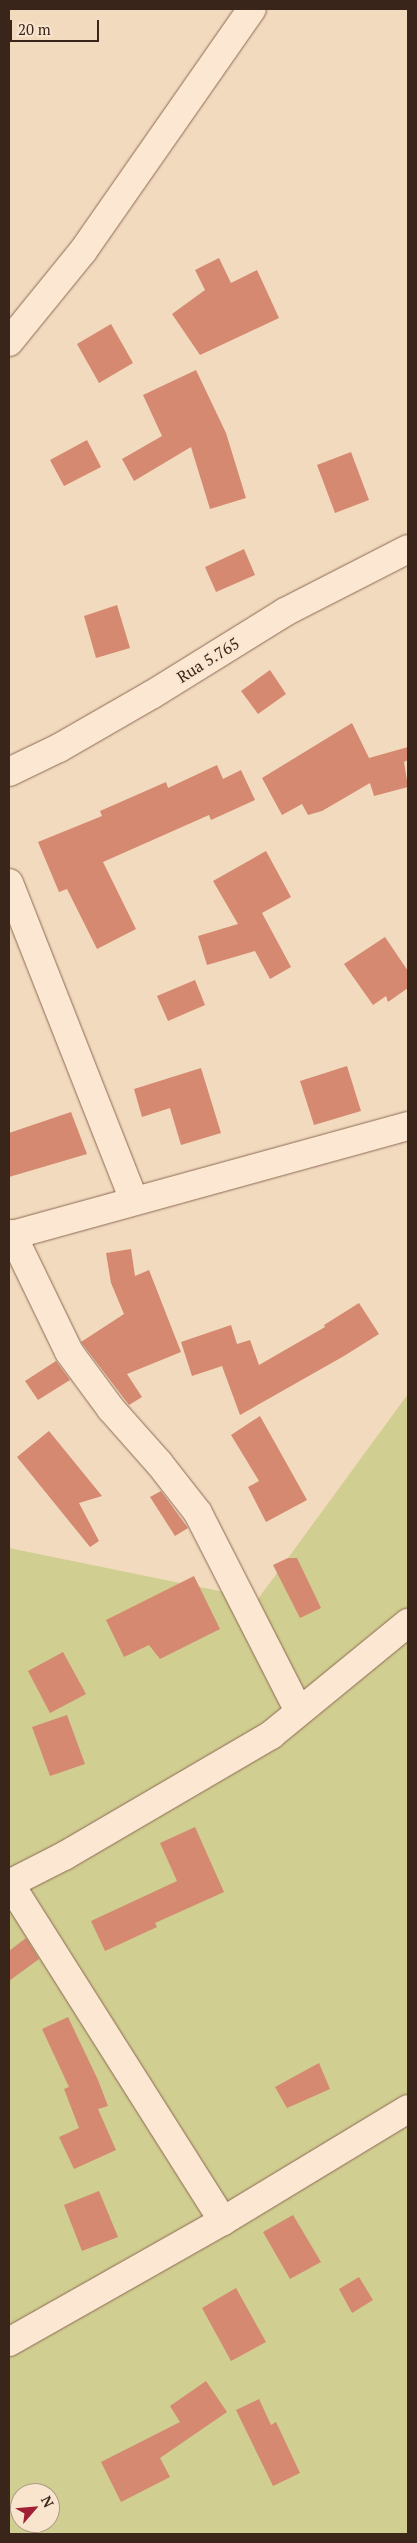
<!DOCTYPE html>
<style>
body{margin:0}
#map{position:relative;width:417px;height:2543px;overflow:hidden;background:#f2dabe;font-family:"PT Serif",serif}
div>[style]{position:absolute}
.green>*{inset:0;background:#d1ce91}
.building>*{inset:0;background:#d48970}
.roads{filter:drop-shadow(0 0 1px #8c6955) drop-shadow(0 0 1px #8c6955)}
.street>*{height:28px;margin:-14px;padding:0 14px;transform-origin:14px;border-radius:14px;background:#fce8d2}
span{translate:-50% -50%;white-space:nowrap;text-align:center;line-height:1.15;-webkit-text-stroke:4px #f9e5ce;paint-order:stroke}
.street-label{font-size:16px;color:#3a251b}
.frame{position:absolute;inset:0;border:10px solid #3a251b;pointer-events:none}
.north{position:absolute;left:10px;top:2483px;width:50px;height:50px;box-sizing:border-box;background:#f9e5ce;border:1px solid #ad9886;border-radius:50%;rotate:63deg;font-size:14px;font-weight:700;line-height:20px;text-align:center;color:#3a251b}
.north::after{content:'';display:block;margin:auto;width:18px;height:22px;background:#a11f35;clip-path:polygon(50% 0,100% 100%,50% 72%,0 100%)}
.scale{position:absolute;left:10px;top:20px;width:89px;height:22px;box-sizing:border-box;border:2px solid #3a251b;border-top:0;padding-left:6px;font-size:15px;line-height:18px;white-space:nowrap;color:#3a251b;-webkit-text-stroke:4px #f9e5ce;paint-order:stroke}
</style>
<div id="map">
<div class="green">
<div style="clip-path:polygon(evenodd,408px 1394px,408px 2534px,9px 2534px,9px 1548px,258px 1599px,408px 1394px,20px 2493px,50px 2493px,50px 2523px,20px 2523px,20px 2493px)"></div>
</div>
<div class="building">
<div style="clip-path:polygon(219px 258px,231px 283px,257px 270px,279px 318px,200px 355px,172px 314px,205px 290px,195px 270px)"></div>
<div style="clip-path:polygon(111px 324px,133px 363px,99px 383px,77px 344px)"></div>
<div style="clip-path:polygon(196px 370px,226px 433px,246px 498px,210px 509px,191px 447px,134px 481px,122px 459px,162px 436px,143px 395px)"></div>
<div style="clip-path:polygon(87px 440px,101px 467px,64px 486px,50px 460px)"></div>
<div style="clip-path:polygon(351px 452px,369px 500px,335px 513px,317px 465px)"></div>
<div style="clip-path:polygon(244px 549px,255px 575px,216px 592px,205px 567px)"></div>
<div style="clip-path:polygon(117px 605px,130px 648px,96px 658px,84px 616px)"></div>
<div style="clip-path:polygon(270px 670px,286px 694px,258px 714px,241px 691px)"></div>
<div style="clip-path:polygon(352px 723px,369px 758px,408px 747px,408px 760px,404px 762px,408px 787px,374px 796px,370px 783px,322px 811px,308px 815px,302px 804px,282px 815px,262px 778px)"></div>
<div style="clip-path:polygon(217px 765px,223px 779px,241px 770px,255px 800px,211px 820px,209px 815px,103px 862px,136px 929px,97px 949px,67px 889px,59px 892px,38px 842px,102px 816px,100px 811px,166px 782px,168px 788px)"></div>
<div style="clip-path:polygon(266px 851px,291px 897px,262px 913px,291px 967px,270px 979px,255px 951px,207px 965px,198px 936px,238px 924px,213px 881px)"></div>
<div style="clip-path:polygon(385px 937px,408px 971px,408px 988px,388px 1002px,386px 996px,373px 1005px,344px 964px)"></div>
<div style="clip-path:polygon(195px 980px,205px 1005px,168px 1021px,157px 996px)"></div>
<div style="clip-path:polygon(347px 1066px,361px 1111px,314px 1125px,300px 1081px)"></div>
<div style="clip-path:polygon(201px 1068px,221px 1133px,181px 1145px,170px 1108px,142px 1117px,134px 1089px)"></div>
<div style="clip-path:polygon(71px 1112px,87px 1154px,9px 1177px,9px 1133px)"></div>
<div style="clip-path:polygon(131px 1249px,135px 1276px,149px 1270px,181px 1352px,127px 1374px,142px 1397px,129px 1405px,81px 1342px,124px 1314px,111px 1283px,106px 1253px)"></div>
<div style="clip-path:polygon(359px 1303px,379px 1334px,344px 1356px,240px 1415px,222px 1366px,192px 1376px,181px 1342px,231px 1325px,237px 1344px,250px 1340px,259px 1365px,325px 1327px,324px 1325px)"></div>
<div style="clip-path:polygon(56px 1361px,70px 1380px,38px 1400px,25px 1381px)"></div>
<div style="clip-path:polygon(260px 1416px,307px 1500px,266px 1522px,248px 1487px,259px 1481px,231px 1435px)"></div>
<div style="clip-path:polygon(49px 1431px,102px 1496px,79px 1503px,99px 1541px,90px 1547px,17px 1457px)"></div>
<div style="clip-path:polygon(161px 1491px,188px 1528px,175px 1536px,150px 1497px)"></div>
<div style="clip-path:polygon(288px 1558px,297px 1558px,321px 1608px,300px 1618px,273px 1565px)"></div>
<div style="clip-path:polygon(194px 1576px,220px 1629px,160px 1659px,149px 1645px,124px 1657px,106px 1620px)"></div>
<div style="clip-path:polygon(63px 1652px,86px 1694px,50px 1713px,28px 1671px)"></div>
<div style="clip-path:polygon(67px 1715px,85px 1764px,50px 1776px,32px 1727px)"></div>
<div style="clip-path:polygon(195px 1827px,224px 1892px,155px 1923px,157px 1927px,105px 1951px,91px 1921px,177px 1881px,160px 1843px)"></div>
<div style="clip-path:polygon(26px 1938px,39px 1959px,9px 1981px,9px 1951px)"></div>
<div style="clip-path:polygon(68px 2017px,98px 2080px,108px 2106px,98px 2109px,116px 2150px,74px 2169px,59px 2137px,79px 2128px,64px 2089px,69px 2087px,42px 2029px)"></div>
<div style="clip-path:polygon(319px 2063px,330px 2089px,287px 2108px,275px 2087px)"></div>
<div style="clip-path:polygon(99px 2191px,118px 2237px,82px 2251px,64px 2205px)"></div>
<div style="clip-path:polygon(293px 2215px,321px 2262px,290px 2279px,263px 2232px)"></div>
<div style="clip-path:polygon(359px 2277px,373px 2300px,352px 2313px,339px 2289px)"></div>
<div style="clip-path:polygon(236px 2288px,266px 2342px,231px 2361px,202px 2308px)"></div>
<div style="clip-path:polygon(206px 2381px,227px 2412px,160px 2458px,170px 2477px,121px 2502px,101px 2462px,180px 2422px,170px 2406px)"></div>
<div style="clip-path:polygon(259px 2399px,271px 2425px,276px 2422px,300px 2473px,273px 2486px,236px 2410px)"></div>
</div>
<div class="roads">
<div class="street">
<div style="left:9px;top:342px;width:117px;rotate:-50.9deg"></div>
<div style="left:83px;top:251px;width:295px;rotate:-55.1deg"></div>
<div style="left:9px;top:772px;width:55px;rotate:-25.6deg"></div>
<div style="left:59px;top:748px;width:108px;rotate:-29.9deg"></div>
<div style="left:153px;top:694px;width:155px;rotate:-31.8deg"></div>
<div style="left:285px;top:612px;width:138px;rotate:-27.1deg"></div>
<div style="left:9px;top:883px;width:341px;rotate:68.5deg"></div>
<div style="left:12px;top:1234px;width:131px;rotate:64.2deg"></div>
<div style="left:69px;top:1352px;width:71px;rotate:53.6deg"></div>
<div style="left:111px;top:1409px;width:72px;rotate:48.4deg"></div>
<div style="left:159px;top:1463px;width:63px;rotate:52deg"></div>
<div style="left:198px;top:1513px;width:222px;rotate:63deg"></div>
<div style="left:9px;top:1236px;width:414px;rotate:-15.4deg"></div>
<div style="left:9px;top:1884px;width:62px;rotate:-27deg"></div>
<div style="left:64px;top:1856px;width:240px;rotate:-30.3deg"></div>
<div style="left:271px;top:1735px;width:177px;rotate:-39.3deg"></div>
<div style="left:10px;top:1884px;width:399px;rotate:57.7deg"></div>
<div style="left:9px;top:2342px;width:246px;rotate:-29.5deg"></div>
<div style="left:223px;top:2221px;width:216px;rotate:-31.2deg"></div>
</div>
</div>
<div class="street-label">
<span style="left:208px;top:660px;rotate:-32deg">Rua 5.765</span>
</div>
<div class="frame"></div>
<div class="north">N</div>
<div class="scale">20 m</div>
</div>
